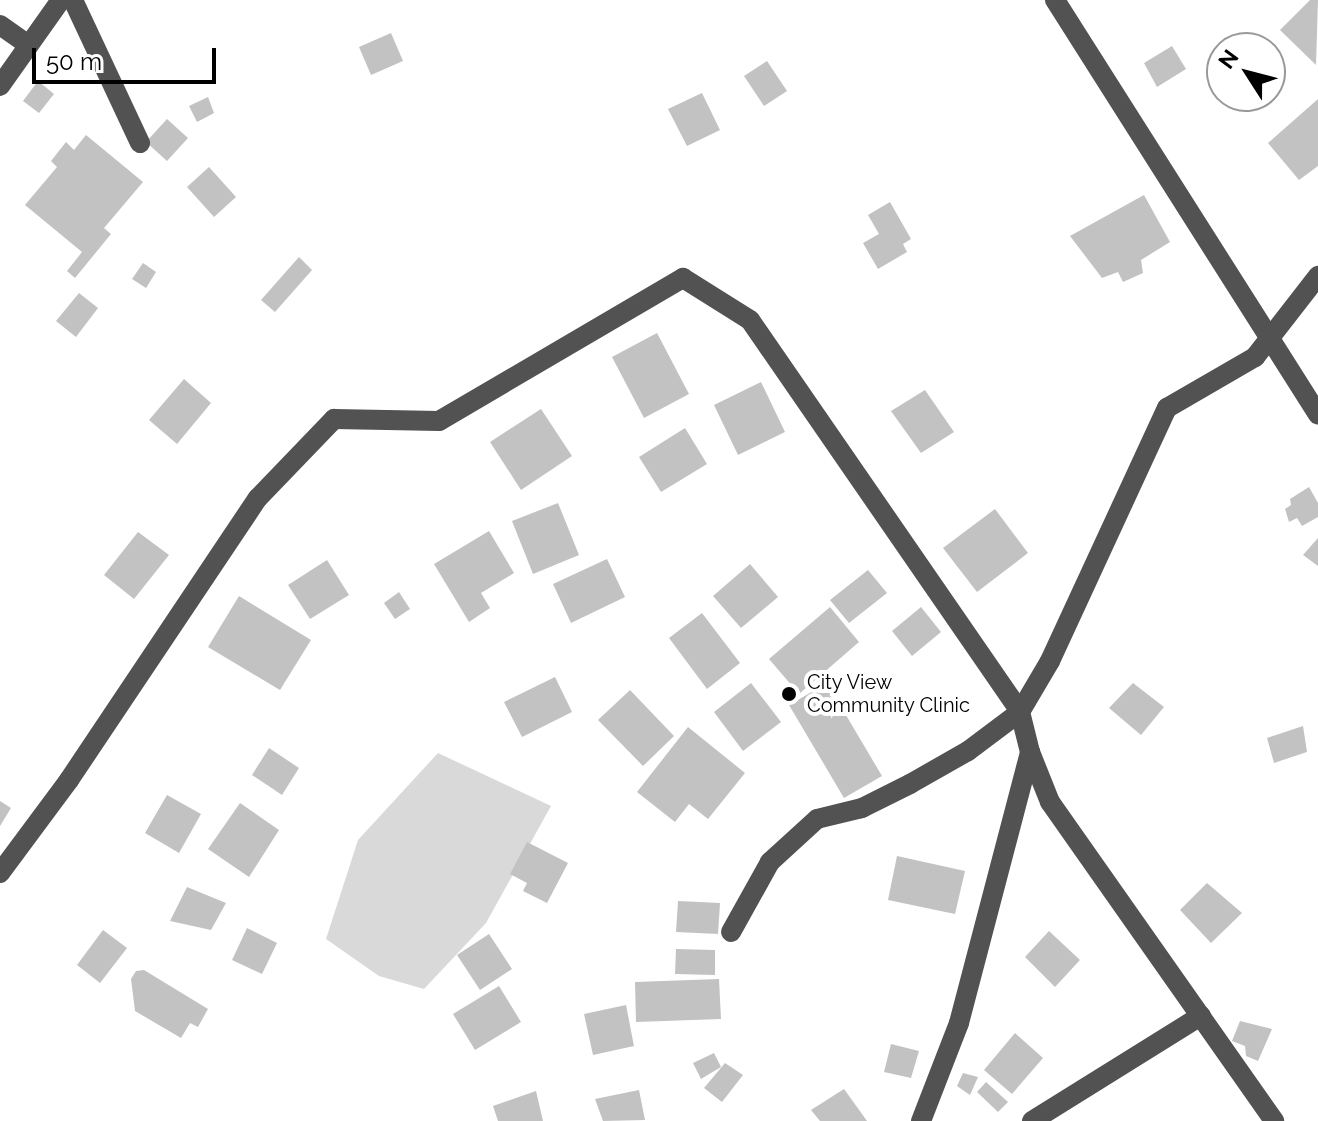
<!DOCTYPE html>
<style>
body{margin:0}
#map{position:relative;width:1318px;height:1121px;overflow:hidden;background:#fff;font-family:Raleway,sans-serif}
div>[style]{position:absolute}
.green>*{inset:0;background:#d9d9d9}
.building>*{inset:0;background:#c2c2c2}
.minor>*{height:20px;margin:-10px;padding:0 10px;transform-origin:10px;border-radius:10px;background:#525252}
.dots>*{width:22px;height:22px;translate:-50% -50%;box-sizing:border-box;border:4px solid #fff;border-radius:50%}
span{translate:-50% -50%;white-space:nowrap;text-align:center;line-height:1.15;-webkit-text-stroke:8px #fff;paint-order:stroke}
.poi-label{font-size:20px;color:#000}
.left{translate:0 -50%;text-align:left}
.north{position:absolute;left:1206px;top:32px;width:80px;height:80px;box-sizing:border-box;background:#fff;border:2px solid #999;border-radius:50%;rotate:306deg;font-size:22px;font-weight:700;line-height:32px;text-align:center;color:#000}
.north::after{content:'';display:block;margin:auto;width:28px;height:36px;background:#000;clip-path:polygon(50% 0,100% 100%,50% 72%,0 100%)}
.scale{position:absolute;left:32px;top:48px;width:184px;height:36px;box-sizing:border-box;border:4px solid #000;border-top:0;padding-left:10px;font-size:24px;line-height:28px;white-space:nowrap;color:#000;-webkit-text-stroke:6px #fff;paint-order:stroke}
</style>
<div id="map">
<div class="green">
<div style="clip-path:polygon(438px 753px,551px 806px,486px 923px,424px 989px,379px 976px,326px 939px,358px 840px)"></div>
</div>
<div class="building">
<div style="clip-path:polygon(1310px 0,1318px 0,1316px 65px,1280px 30px)"></div>
<div style="clip-path:polygon(391px 33px,403px 61px,371px 75px,359px 47px)"></div>
<div style="clip-path:polygon(1172px 46px,1186px 69px,1157px 87px,1144px 63px)"></div>
<div style="clip-path:polygon(767px 61px,787px 91px,764px 106px,744px 76px)"></div>
<div style="clip-path:polygon(38px 81px,54px 94px,39px 113px,23px 101px)"></div>
<div style="clip-path:polygon(702px 93px,720px 130px,687px 146px,668px 109px)"></div>
<div style="clip-path:polygon(208px 97px,214px 113px,197px 122px,189px 106px)"></div>
<div style="clip-path:polygon(1318px 99px,1318px 166px,1299px 180px,1268px 143px)"></div>
<div style="clip-path:polygon(167px 119px,188px 138px,167px 161px,146px 142px)"></div>
<div style="clip-path:polygon(86px 135px,143px 182px,104px 228px,111px 234px,75px 278px,67px 271px,82px 252px,25px 205px,57px 167px,51px 161px,66px 142px,74px 150px)"></div>
<div style="clip-path:polygon(209px 167px,236px 197px,214px 217px,187px 187px)"></div>
<div style="clip-path:polygon(1144px 195px,1170px 242px,1141px 260px,1143px 273px,1123px 282px,1118px 272px,1102px 278px,1070px 236px)"></div>
<div style="clip-path:polygon(890px 202px,911px 239px,903px 244px,907px 252px,878px 269px,863px 243px,879px 234px,868px 215px)"></div>
<div style="clip-path:polygon(299px 257px,312px 270px,275px 312px,261px 300px)"></div>
<div style="clip-path:polygon(143px 263px,156px 272px,146px 288px,132px 279px)"></div>
<div style="clip-path:polygon(79px 293px,98px 308px,76px 337px,56px 321px)"></div>
<div style="clip-path:polygon(657px 333px,689px 394px,644px 418px,612px 357px)"></div>
<div style="clip-path:polygon(184px 379px,211px 403px,177px 444px,149px 420px)"></div>
<div style="clip-path:polygon(761px 382px,785px 432px,738px 455px,714px 405px)"></div>
<div style="clip-path:polygon(925px 390px,954px 432px,921px 453px,891px 411px)"></div>
<div style="clip-path:polygon(541px 409px,572px 456px,521px 490px,490px 442px)"></div>
<div style="clip-path:polygon(685px 428px,707px 464px,661px 492px,639px 457px)"></div>
<div style="clip-path:polygon(1309px 487px,1318px 503px,1318px 517px,1302px 526px,1297px 518px,1289px 522px,1285px 509px,1291px 505px,1290px 499px)"></div>
<div style="clip-path:polygon(558px 503px,579px 555px,533px 574px,512px 521px)"></div>
<div style="clip-path:polygon(995px 509px,1028px 553px,977px 592px,943px 548px)"></div>
<div style="clip-path:polygon(489px 531px,514px 573px,481px 593px,490px 608px,469px 622px,434px 564px)"></div>
<div style="clip-path:polygon(138px 532px,169px 555px,134px 599px,104px 575px)"></div>
<div style="clip-path:polygon(1318px 538px,1318px 566px,1303px 555px)"></div>
<div style="clip-path:polygon(607px 559px,625px 597px,571px 623px,553px 584px)"></div>
<div style="clip-path:polygon(327px 560px,349px 595px,310px 619px,288px 585px)"></div>
<div style="clip-path:polygon(750px 564px,778px 597px,741px 628px,713px 596px)"></div>
<div style="clip-path:polygon(868px 570px,887px 593px,849px 623px,830px 600px)"></div>
<div style="clip-path:polygon(399px 592px,410px 609px,395px 619px,384px 603px)"></div>
<div style="clip-path:polygon(239px 596px,311px 640px,280px 690px,208px 647px)"></div>
<div style="clip-path:polygon(830px 607px,859px 642px,799px 694px,769px 659px)"></div>
<div style="clip-path:polygon(921px 607px,941px 632px,912px 656px,892px 631px)"></div>
<div style="clip-path:polygon(702px 613px,740px 663px,707px 689px,669px 638px)"></div>
<div style="clip-path:polygon(555px 677px,572px 712px,522px 737px,504px 702px)"></div>
<div style="clip-path:polygon(751px 683px,781px 722px,743px 751px,714px 712px)"></div>
<div style="clip-path:polygon(827px 683px,882px 776px,844px 798px,789px 705px)"></div>
<div style="clip-path:polygon(1133px 683px,1164px 707px,1141px 735px,1109px 708px)"></div>
<div style="clip-path:polygon(630px 690px,674px 736px,643px 766px,598px 720px)"></div>
<div style="clip-path:polygon(1303px 726px,1307px 752px,1274px 763px,1267px 738px)"></div>
<div style="clip-path:polygon(688px 727px,745px 773px,708px 819px,689px 804px,675px 822px,637px 792px)"></div>
<div style="clip-path:polygon(269px 748px,299px 768px,282px 795px,252px 775px)"></div>
<div style="clip-path:polygon(167px 795px,201px 814px,179px 853px,145px 833px)"></div>
<div style="clip-path:polygon(0 801px,11px 808px,0 826px)"></div>
<div style="clip-path:polygon(240px 803px,279px 830px,249px 877px,208px 849px)"></div>
<div style="clip-path:polygon(527px 842px,568px 863px,547px 903px,523px 891px,527px 883px,510px 874px)"></div>
<div style="clip-path:polygon(897px 856px,965px 871px,955px 914px,888px 900px)"></div>
<div style="clip-path:polygon(1207px 883px,1242px 913px,1211px 943px,1180px 910px)"></div>
<div style="clip-path:polygon(187px 887px,226px 903px,211px 930px,170px 921px)"></div>
<div style="clip-path:polygon(678px 901px,720px 903px,718px 934px,676px 932px)"></div>
<div style="clip-path:polygon(247px 928px,277px 943px,262px 974px,232px 960px)"></div>
<div style="clip-path:polygon(103px 930px,127px 948px,100px 983px,77px 965px)"></div>
<div style="clip-path:polygon(1049px 931px,1080px 960px,1055px 987px,1025px 957px)"></div>
<div style="clip-path:polygon(489px 934px,512px 969px,480px 990px,457px 955px)"></div>
<div style="clip-path:polygon(676px 949px,715px 950px,715px 975px,675px 974px)"></div>
<div style="clip-path:polygon(144px 970px,208px 1009px,198px 1027px,190px 1023px,181px 1038px,135px 1011px,131px 979px,136px 971px)"></div>
<div style="clip-path:polygon(719px 979px,721px 1019px,636px 1022px,635px 982px)"></div>
<div style="clip-path:polygon(499px 986px,521px 1022px,475px 1050px,453px 1014px)"></div>
<div style="clip-path:polygon(626px 1005px,634px 1046px,593px 1055px,584px 1014px)"></div>
<div style="clip-path:polygon(1240px 1021px,1272px 1029px,1258px 1061px,1246px 1056px,1245px 1046px,1232px 1041px)"></div>
<div style="clip-path:polygon(1015px 1033px,1043px 1058px,1012px 1094px,984px 1070px)"></div>
<div style="clip-path:polygon(891px 1044px,919px 1051px,911px 1078px,884px 1072px)"></div>
<div style="clip-path:polygon(714px 1053px,721px 1067px,701px 1079px,693px 1063px)"></div>
<div style="clip-path:polygon(725px 1063px,743px 1075px,722px 1102px,704px 1088px)"></div>
<div style="clip-path:polygon(963px 1073px,978px 1077px,970px 1095px,957px 1086px)"></div>
<div style="clip-path:polygon(986px 1082px,1008px 1102px,998px 1112px,977px 1092px)"></div>
<div style="clip-path:polygon(844px 1089px,867px 1121px,820px 1121px,811px 1110px)"></div>
<div style="clip-path:polygon(639px 1090px,645px 1120px,603px 1121px,595px 1099px)"></div>
<div style="clip-path:polygon(536px 1091px,543px 1121px,498px 1121px,493px 1106px)"></div>
</div>
<div class="minor">
<div style="left:73px;top:0;width:158px;rotate:64.9deg"></div>
<div style="left:1055px;top:0;width:491px;rotate:57.6deg"></div>
<div style="left:0;top:25px;width:35px;rotate:35deg"></div>
<div style="left:0;top:86px;width:105px;rotate:-54.7deg"></div>
<div style="left:1030px;top:752px;width:54px;rotate:68.2deg"></div>
<div style="left:1050px;top:802px;width:390px;rotate:54.9deg"></div>
<div style="left:0;top:873px;width:116px;rotate:-53.4deg"></div>
<div style="left:69px;top:780px;width:339px;rotate:-56.2deg"></div>
<div style="left:258px;top:498px;width:110px;rotate:-46.1deg"></div>
<div style="left:334px;top:419px;width:105px;rotate:1.1deg"></div>
<div style="left:439px;top:421px;width:283px;rotate:-30.4deg"></div>
<div style="left:683px;top:278px;width:79px;rotate:32.1deg"></div>
<div style="left:750px;top:320px;width:476px;rotate:55.4deg"></div>
<div style="left:1020px;top:712px;width:65px;rotate:143.1deg"></div>
<div style="left:968px;top:751px;width:67px;rotate:150.4deg"></div>
<div style="left:910px;top:784px;width:54px;rotate:153.4deg"></div>
<div style="left:862px;top:808px;width:46px;rotate:166.3deg"></div>
<div style="left:817px;top:819px;width:64px;rotate:137.5deg"></div>
<div style="left:770px;top:862px;width:80px;rotate:119.1deg"></div>
<div style="left:921px;top:1121px;width:105px;rotate:-68.8deg"></div>
<div style="left:959px;top:1023px;width:280px;rotate:-75.3deg"></div>
<div style="left:1030px;top:752px;width:41px;rotate:-104deg"></div>
<div style="left:1020px;top:712px;width:59px;rotate:-59.5deg"></div>
<div style="left:1050px;top:661px;width:279px;rotate:-65.2deg"></div>
<div style="left:1167px;top:408px;width:102px;rotate:-30.1deg"></div>
<div style="left:1255px;top:357px;width:103px;rotate:-52.1deg"></div>
<div style="left:1032px;top:1121px;width:199px;rotate:-31.9deg"></div>
</div>
<div class="dots">
<div style="left:789px;top:694px;background:#000"></div>
</div>
<div class="poi-label">
<span class="left" style="left:807px;top:694px">City View<br>Community Clinic</span>
</div>
<div class="north">N</div>
<div class="scale">50 m</div>
</div>
